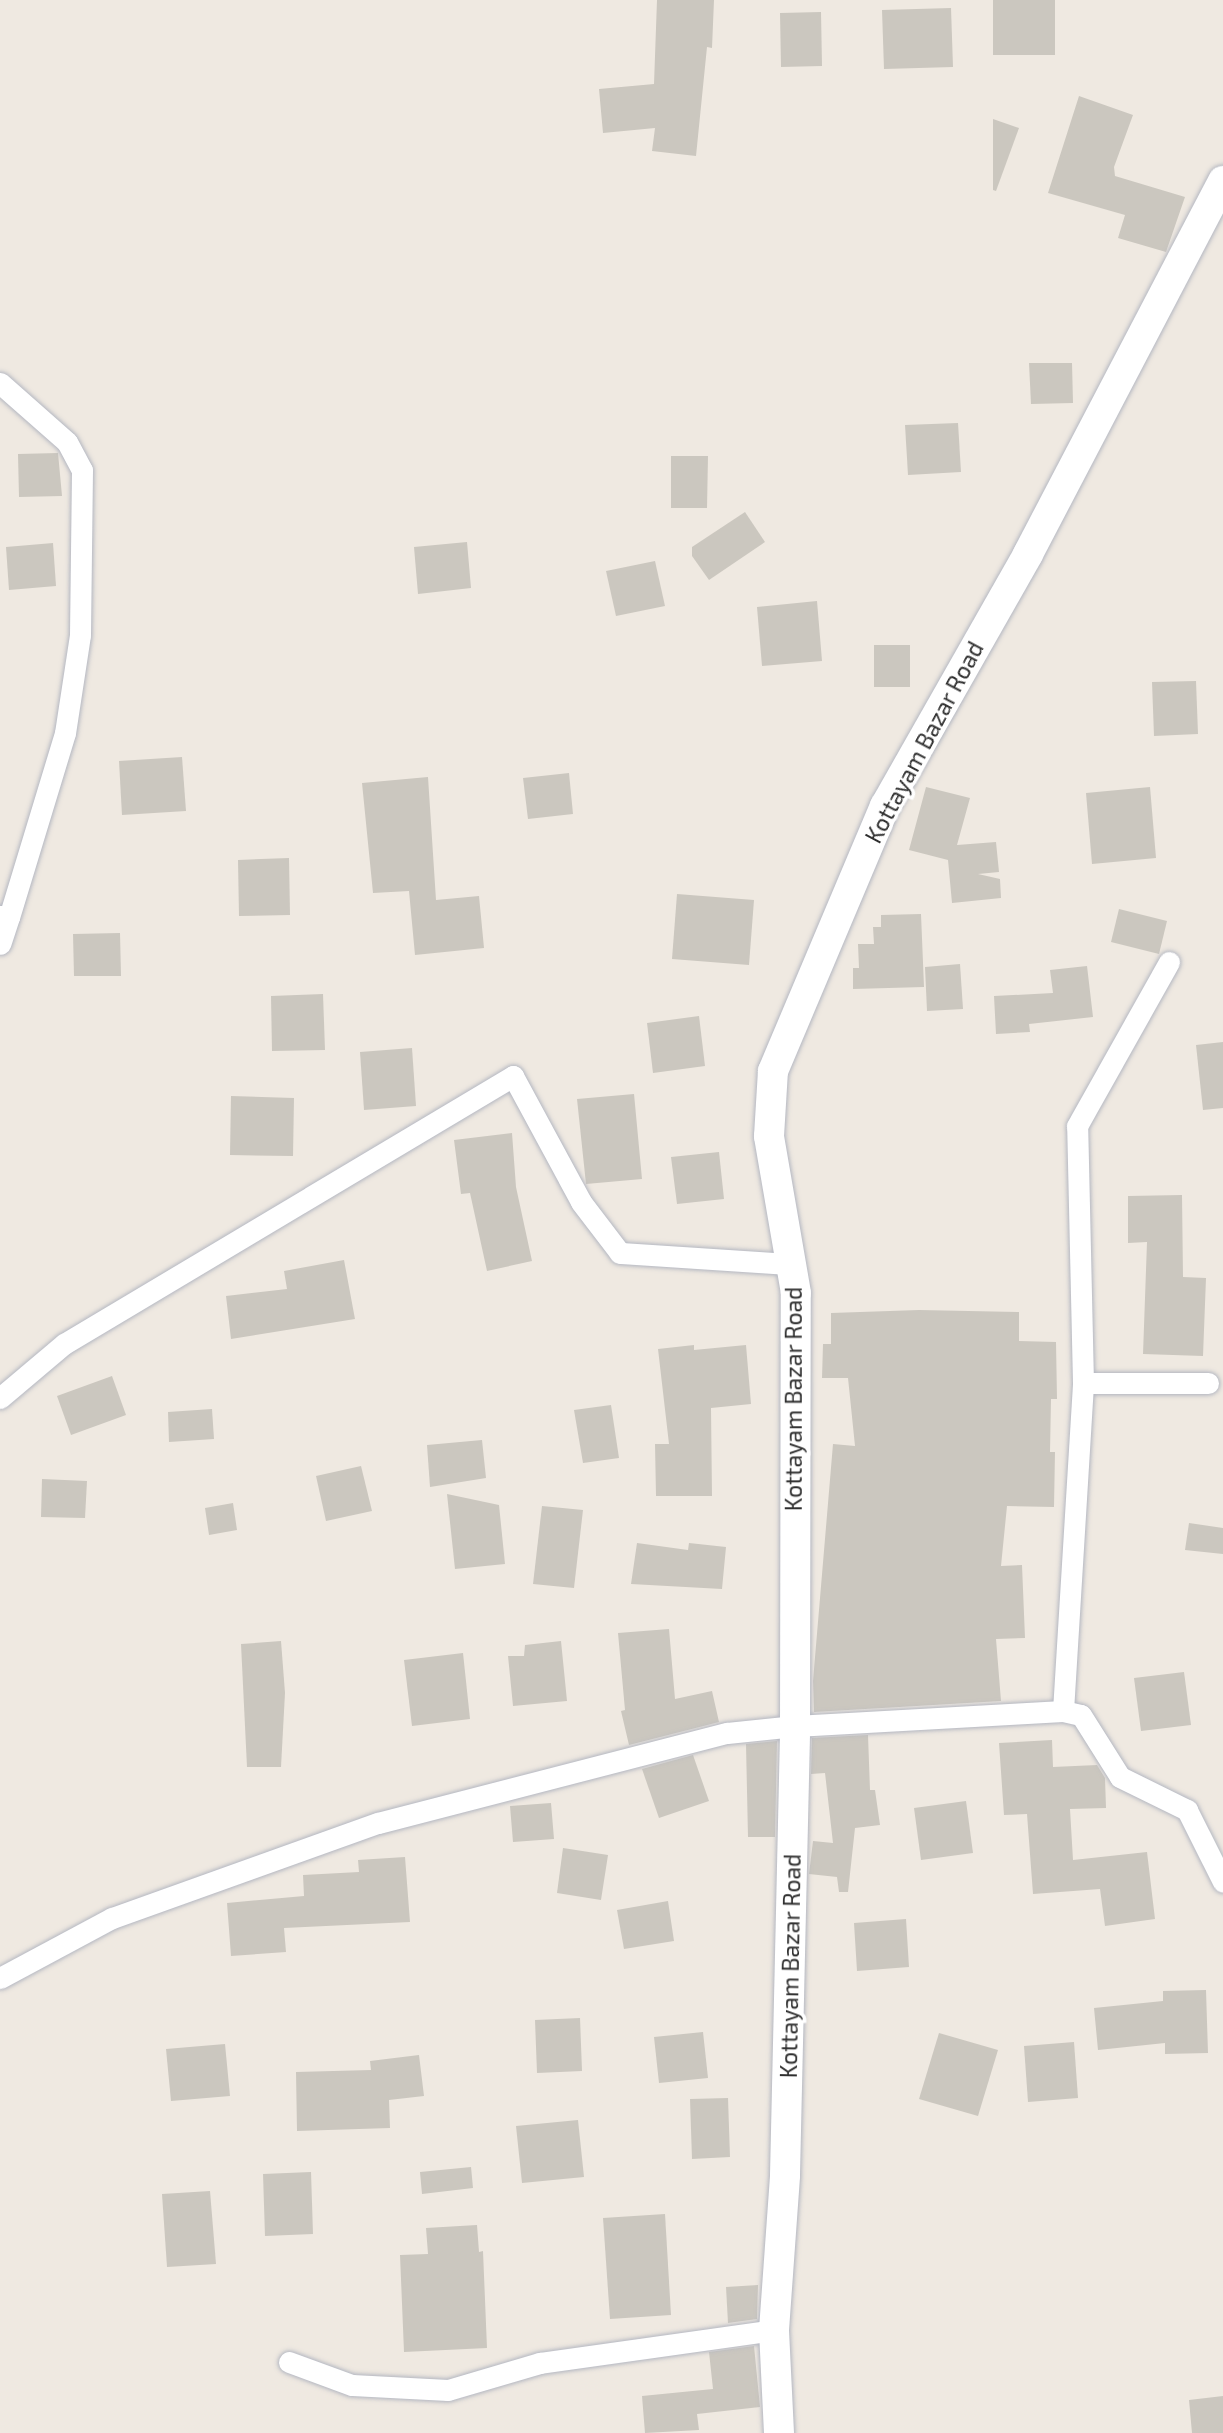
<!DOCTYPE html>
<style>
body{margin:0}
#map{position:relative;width:1223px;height:2433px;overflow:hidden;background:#efe9e1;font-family:"Exo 2",sans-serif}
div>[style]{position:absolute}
.building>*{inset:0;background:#cbc7bf}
.roads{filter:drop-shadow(0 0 2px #b4b7c1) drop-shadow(0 0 2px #b4b7c1)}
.street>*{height:21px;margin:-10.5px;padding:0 10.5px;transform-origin:10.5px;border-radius:10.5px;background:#fff}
.secondary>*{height:30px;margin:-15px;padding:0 15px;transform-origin:15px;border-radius:15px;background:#fff}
span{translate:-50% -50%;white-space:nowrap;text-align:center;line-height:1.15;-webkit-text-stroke:7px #fff;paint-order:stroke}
.street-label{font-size:23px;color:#2e2e2e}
</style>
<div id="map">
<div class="building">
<div style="clip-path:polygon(657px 0,714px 0,712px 48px,707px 47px,696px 156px,652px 151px,655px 128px,603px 133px,599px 89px,654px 84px)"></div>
<div style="clip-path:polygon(993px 0,1055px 0,1055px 55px,993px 55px)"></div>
<div style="clip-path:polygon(951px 8px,953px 67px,884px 69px,882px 10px)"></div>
<div style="clip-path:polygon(821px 12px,822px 66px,781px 67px,780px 13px)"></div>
<div style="clip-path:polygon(1079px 96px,1133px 115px,1114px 167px,1115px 176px,1185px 197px,1166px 252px,1118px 238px,1125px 215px,1048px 193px)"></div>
<div style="clip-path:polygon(993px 119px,1019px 128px,996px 191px,993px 190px)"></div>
<div style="clip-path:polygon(1029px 363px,1072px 363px,1073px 403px,1031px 404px)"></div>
<div style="clip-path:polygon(958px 423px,961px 472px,908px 475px,905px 425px)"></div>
<div style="clip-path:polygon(58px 453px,62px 496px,19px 497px,18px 454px)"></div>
<div style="clip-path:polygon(671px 456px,708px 456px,707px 508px,671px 508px)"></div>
<div style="clip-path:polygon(745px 512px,765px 542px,709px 580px,692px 556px,692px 547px)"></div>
<div style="clip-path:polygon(467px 542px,471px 588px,418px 594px,414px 547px)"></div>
<div style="clip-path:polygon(53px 543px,56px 586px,9px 590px,6px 547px)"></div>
<div style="clip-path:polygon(655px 561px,665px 606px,616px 616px,606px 571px)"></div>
<div style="clip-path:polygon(817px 601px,822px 661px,762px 666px,757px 607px)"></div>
<div style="clip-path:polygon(874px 645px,910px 645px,910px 687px,874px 687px)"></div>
<div style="clip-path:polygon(1196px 681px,1198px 734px,1154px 736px,1152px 682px)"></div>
<div style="clip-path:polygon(182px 757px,186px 811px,122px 815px,119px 761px)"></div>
<div style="clip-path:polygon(569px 773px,573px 814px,528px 819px,523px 778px)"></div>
<div style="clip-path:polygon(428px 777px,436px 900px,479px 896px,484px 948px,415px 955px,409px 891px,373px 893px,362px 783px)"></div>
<div style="clip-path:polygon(926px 787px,970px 798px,957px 845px,996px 842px,999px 872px,978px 874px,1000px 879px,1001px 898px,952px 903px,948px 860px,909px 850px)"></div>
<div style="clip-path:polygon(1150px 787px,1156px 858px,1092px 864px,1086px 793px)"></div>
<div style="clip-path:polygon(289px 858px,290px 915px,239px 916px,238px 860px)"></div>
<div style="clip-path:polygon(677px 894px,754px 900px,749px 965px,672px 959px)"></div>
<div style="clip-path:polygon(1119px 909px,1167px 921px,1159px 954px,1111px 942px)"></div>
<div style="clip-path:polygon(921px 914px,924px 987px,853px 989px,853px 968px,859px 968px,858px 944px,874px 944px,873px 927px,881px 927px,881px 915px)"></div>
<div style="clip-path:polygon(120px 933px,121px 976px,74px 976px,73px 934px)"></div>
<div style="clip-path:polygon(960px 964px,963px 1009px,927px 1011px,925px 967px)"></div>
<div style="clip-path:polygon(1087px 966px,1093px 1017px,1029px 1024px,1030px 1032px,996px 1034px,994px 996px,1053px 993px,1050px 970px)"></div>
<div style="clip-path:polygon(323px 994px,325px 1050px,272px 1051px,271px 996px)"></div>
<div style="clip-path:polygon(699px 1016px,705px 1066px,653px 1073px,647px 1023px)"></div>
<div style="clip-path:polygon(1223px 1042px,1223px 1108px,1203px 1110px,1196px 1045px)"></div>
<div style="clip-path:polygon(412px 1048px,416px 1106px,364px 1110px,360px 1052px)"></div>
<div style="clip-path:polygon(634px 1094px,642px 1179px,586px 1184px,577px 1099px)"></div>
<div style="clip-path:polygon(231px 1096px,294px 1098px,293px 1156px,230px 1155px)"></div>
<div style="clip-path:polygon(512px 1133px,516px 1187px,532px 1261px,487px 1271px,470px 1193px,461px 1194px,454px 1140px)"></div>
<div style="clip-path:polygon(719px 1152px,724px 1199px,677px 1204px,671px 1157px)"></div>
<div style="clip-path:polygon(1182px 1195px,1183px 1277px,1206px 1278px,1203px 1356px,1143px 1354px,1147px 1242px,1128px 1243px,1128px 1196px)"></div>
<div style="clip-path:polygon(344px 1260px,355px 1319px,231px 1339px,226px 1296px,287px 1289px,284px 1271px)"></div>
<div style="clip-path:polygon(919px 1310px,1019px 1312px,1019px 1341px,1056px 1342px,1057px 1399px,1051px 1399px,1050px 1452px,1055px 1452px,1054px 1507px,1007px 1506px,1001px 1566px,1022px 1565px,1025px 1638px,996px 1639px,1001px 1701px,814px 1712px,813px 1681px,833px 1444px,855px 1446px,848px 1378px,822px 1378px,823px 1344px,831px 1344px,831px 1313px)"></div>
<div style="clip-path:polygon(694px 1345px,694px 1350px,746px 1345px,751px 1404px,711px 1408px,712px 1496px,656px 1496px,655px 1444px,669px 1444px,658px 1349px)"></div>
<div style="clip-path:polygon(112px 1376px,126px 1415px,71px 1435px,57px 1396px)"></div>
<div style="clip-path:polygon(611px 1405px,619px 1458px,583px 1463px,574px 1410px)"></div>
<div style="clip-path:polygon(212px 1409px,214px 1439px,169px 1442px,168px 1412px)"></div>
<div style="clip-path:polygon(482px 1440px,486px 1478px,430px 1487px,427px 1445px)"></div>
<div style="clip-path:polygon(361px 1466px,372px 1511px,326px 1521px,316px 1476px)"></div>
<div style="clip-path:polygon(42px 1479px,87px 1481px,85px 1518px,41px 1517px)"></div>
<div style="clip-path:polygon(447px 1494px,499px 1505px,505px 1564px,455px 1569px)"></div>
<div style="clip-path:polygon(233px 1503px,237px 1530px,209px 1535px,205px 1508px)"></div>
<div style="clip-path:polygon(542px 1506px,583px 1510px,574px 1588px,533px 1584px)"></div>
<div style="clip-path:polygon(1189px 1523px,1223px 1528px,1223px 1554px,1185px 1550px)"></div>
<div style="clip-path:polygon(637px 1543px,688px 1550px,689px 1543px,726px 1547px,722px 1589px,631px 1584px)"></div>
<div style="clip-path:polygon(669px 1629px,675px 1699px,712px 1691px,719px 1722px,629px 1745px,621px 1711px,625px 1710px,618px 1633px)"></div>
<div style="clip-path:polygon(281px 1641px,285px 1693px,281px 1767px,247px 1767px,241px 1644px)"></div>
<div style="clip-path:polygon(561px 1641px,567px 1701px,513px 1706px,508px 1656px,524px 1656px,525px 1645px)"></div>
<div style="clip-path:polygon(463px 1653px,470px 1719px,412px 1726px,404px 1660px)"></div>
<div style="clip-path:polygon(1184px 1672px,1191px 1725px,1141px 1731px,1134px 1678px)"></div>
<div style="clip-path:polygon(868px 1735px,870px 1790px,875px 1790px,880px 1825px,855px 1828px,848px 1892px,839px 1892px,837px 1877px,809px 1874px,813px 1841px,833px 1843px,825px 1773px,811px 1774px,812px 1738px)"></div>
<div style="clip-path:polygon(1052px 1740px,1053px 1767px,1097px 1765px,1105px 1778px,1106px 1808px,1070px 1809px,1073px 1860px,1147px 1852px,1155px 1919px,1105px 1926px,1100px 1889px,1033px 1894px,1027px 1814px,1004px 1815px,999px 1743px)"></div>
<div style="clip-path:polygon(777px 1741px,775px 1837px,748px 1837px,746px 1744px)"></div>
<div style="clip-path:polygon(693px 1755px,709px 1801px,659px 1818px,642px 1769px)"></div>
<div style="clip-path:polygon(966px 1801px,973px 1853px,921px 1860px,914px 1808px)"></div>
<div style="clip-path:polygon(551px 1803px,554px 1839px,513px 1842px,510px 1806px)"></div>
<div style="clip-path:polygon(563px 1848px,608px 1855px,601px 1900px,557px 1893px)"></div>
<div style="clip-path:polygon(405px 1857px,410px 1922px,284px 1928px,286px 1952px,231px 1956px,227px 1903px,304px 1896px,303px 1875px,359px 1872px,358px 1860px)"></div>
<div style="clip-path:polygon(668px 1901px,674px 1941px,624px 1949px,617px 1910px)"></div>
<div style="clip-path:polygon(906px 1919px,909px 1967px,857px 1971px,854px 1923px)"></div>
<div style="clip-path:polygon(1206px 1990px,1208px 2053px,1165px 2054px,1165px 2043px,1098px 2050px,1094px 2008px,1163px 2001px,1163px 1991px)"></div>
<div style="clip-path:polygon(580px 2018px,582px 2071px,537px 2073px,535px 2020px)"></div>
<div style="clip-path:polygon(703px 2032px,708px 2078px,659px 2083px,654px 2037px)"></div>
<div style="clip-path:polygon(939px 2033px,998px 2050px,978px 2116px,919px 2099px)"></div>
<div style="clip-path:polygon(1074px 2042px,1078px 2098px,1028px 2102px,1024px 2046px)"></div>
<div style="clip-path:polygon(225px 2044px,230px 2096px,171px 2101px,166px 2049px)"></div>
<div style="clip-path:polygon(419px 2055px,424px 2096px,389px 2100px,390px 2128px,297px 2131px,296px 2072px,371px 2070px,370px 2061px)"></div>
<div style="clip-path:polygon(728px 2098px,730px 2157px,692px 2159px,690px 2099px)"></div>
<div style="clip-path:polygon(578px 2120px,584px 2177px,522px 2183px,516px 2126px)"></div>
<div style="clip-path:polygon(471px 2167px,473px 2188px,422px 2194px,420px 2172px)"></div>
<div style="clip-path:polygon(311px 2172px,313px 2234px,265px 2236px,263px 2174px)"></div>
<div style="clip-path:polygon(210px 2191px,216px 2264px,167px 2267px,162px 2194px)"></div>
<div style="clip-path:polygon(665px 2214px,671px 2315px,610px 2319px,603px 2218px)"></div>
<div style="clip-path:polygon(477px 2225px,479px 2252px,483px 2251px,487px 2348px,404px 2352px,400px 2255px,428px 2254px,426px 2228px)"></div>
<div style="clip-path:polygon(758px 2285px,757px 2319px,728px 2323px,726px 2287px)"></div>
<div style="clip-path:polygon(754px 2346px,760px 2407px,697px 2414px,699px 2430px,645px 2433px,642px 2396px,713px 2389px,709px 2352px)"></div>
<div style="clip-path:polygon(1223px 2396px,1223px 2433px,1192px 2433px,1189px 2400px)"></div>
</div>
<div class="roads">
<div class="street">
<div style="left:0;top:383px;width:89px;rotate:41.4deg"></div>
<div style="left:67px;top:442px;width:32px;rotate:62deg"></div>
<div style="left:82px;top:470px;width:165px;rotate:90.7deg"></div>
<div style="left:80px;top:635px;width:99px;rotate:98.7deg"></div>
<div style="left:65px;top:733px;width:192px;rotate:106.9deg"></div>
<div style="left:0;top:916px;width:9px;rotate:6deg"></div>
<div style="left:9px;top:917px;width:28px;rotate:108deg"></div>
<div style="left:1083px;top:1383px;width:125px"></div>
<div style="left:0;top:1398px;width:84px;rotate:-40.2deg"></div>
<div style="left:64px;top:1344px;width:523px;rotate:-30.83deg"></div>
<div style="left:513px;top:1076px;width:143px;rotate:61.6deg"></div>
<div style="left:581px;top:1202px;width:64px;rotate:52.6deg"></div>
<div style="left:620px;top:1253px;width:170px;rotate:3.7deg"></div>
<div style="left:1063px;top:1711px;width:329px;rotate:-86.5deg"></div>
<div style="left:1083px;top:1383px;width:257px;rotate:-91.3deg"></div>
<div style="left:1077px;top:1126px;width:188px;rotate:-60.7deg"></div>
<div style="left:0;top:1978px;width:127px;rotate:-28.2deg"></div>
<div style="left:112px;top:1918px;width:282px;rotate:-19.7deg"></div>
<div style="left:378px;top:1823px;width:360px;rotate:-14.5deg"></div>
<div style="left:727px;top:1733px;width:68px;rotate:-5.9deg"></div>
<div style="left:795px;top:1726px;width:268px;rotate:-3.2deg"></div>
<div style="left:1063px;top:1711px;width:18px;rotate:13deg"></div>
<div style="left:1081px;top:1715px;width:73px;rotate:57.8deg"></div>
<div style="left:1120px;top:1777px;width:75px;rotate:26.2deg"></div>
<div style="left:1187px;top:1810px;width:80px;rotate:63.4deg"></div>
<div style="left:289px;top:2362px;width:67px;rotate:20.1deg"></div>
<div style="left:352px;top:2385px;width:96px;rotate:3deg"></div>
<div style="left:448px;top:2390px;width:96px;rotate:-16.4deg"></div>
<div style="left:540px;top:2363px;width:236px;rotate:-8deg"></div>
</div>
<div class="secondary">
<div style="left:779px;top:2433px;width:103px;rotate:-92.8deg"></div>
<div style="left:774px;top:2330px;width:155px;rotate:-85.9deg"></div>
<div style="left:785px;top:2175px;width:449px;rotate:-88.7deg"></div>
<div style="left:795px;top:1726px;width:433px;rotate:-89.9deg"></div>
<div style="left:796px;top:1293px;width:159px;rotate:-99.8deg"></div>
<div style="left:769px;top:1136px;width:65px;rotate:-86.5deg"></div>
<div style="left:773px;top:1071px;width:288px;rotate:-67.1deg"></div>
<div style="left:885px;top:806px;width:290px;rotate:-60.4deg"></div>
<div style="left:1028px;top:554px;width:421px;rotate:-62.4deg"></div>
</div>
</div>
<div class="street-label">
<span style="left:924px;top:742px;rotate:-62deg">Kottayam Bazar Road</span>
<span style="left:793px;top:1399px;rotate:-90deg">Kottayam Bazar Road</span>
<span style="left:790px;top:1966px;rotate:-89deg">Kottayam Bazar Road</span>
</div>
</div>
